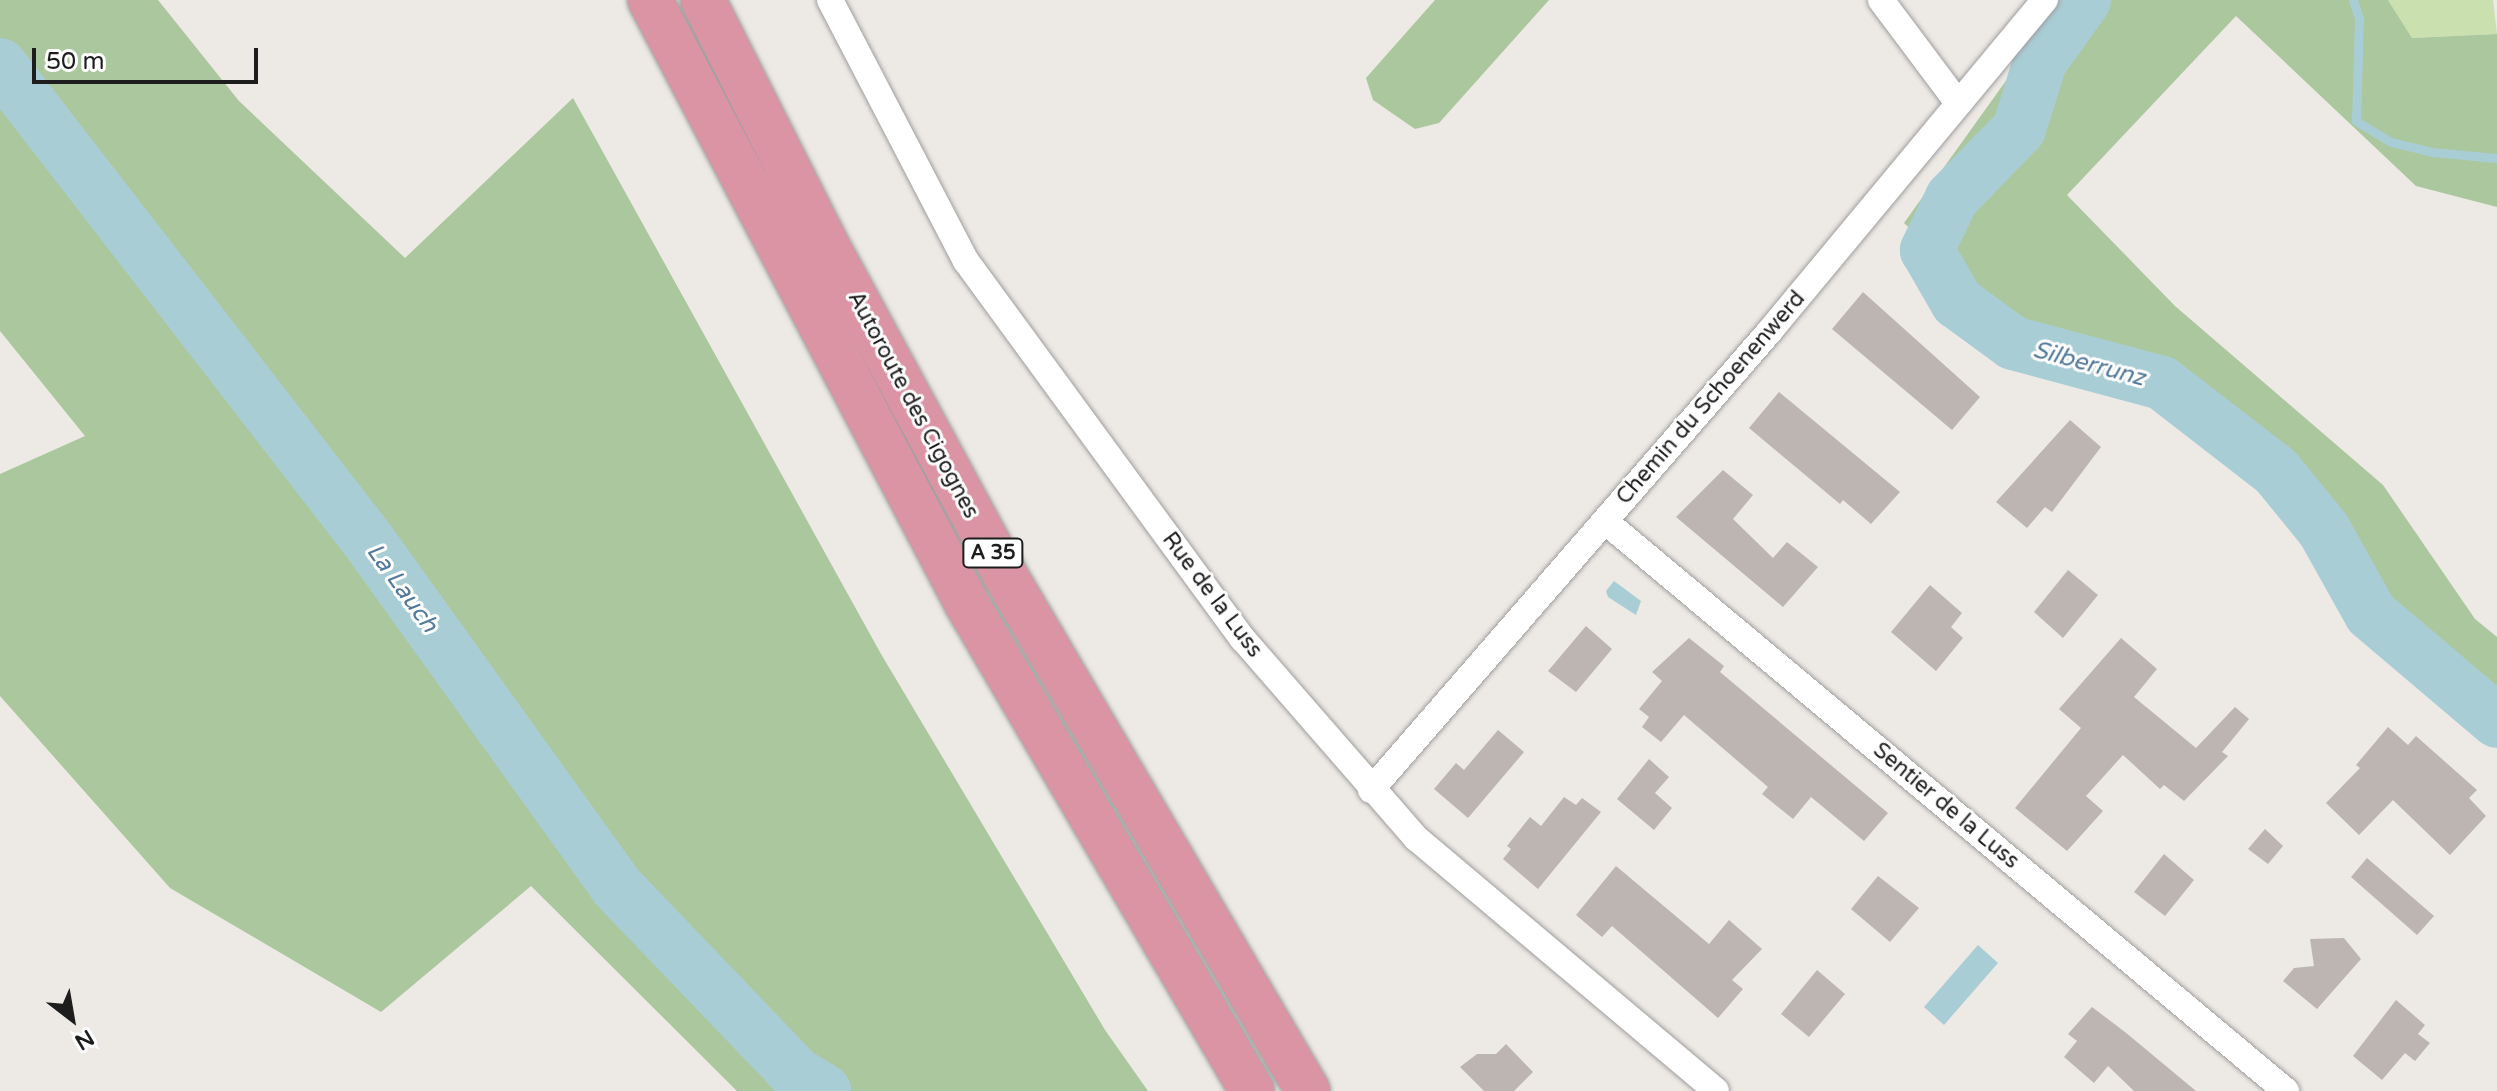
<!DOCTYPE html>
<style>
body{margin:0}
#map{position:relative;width:2497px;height:1091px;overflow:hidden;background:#ede9e4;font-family:"Varela Round",sans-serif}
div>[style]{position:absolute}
.grass>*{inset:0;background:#cae1af}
.forest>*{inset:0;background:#abc79d}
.water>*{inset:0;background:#a9cdd5}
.stream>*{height:9px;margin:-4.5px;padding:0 4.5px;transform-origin:4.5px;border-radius:4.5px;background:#a9cdd5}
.river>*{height:54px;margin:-27px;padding:0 27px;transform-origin:27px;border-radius:27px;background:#a9cdd5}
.building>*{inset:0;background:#bdb5b1}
.roads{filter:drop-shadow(0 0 2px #9e9e9e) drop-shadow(0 0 2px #9e9e9e)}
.minor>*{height:26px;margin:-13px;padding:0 13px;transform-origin:13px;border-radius:13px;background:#fff}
.motorway>*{height:44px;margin:-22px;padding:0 22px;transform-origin:22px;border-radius:22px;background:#db94a4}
span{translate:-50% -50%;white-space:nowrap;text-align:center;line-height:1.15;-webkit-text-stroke:6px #fff;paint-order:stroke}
.shield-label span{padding:2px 6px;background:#fff;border:2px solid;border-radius:6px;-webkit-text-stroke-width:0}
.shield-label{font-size:20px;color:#1d1d1d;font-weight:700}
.street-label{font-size:22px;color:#1d1d1d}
.water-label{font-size:24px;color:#52799a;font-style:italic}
.north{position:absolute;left:32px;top:979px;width:80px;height:80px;-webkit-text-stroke:6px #fff;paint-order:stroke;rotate:149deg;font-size:22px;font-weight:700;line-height:32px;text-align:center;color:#1d1d1d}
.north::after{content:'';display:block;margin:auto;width:28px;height:36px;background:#1d1d1d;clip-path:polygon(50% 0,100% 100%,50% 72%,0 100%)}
.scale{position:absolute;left:32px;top:48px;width:226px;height:36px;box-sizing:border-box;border:4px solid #1d1d1d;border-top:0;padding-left:10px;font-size:24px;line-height:28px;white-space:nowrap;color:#1d1d1d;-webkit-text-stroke:6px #fff;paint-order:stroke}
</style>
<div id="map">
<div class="grass">
<div style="clip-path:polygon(2388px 0,2493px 0,2497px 34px,2412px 38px)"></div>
</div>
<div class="forest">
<div style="clip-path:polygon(0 0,158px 0,239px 101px,405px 258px,573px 98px,881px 654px,1105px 1030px,1148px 1091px,737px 1091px,531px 886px,381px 1012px,170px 888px,0 696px,0 474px,85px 436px,0 331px)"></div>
<div style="clip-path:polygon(1435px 0,1549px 0,1439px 123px,1415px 129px,1373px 100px,1366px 78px)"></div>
<div style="clip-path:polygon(2055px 0,2388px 0,2412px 38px,2497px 34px,2497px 207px,2416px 186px,2236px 16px,2067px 195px,2175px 306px,2383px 485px,2475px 619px,2497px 637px,2497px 735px,2366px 614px,2216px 400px,2058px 360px,1904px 223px,2028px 50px)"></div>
</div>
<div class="water">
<div style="clip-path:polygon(1614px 581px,1641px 601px,1636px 615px,1608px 597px,1606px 591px)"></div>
<div style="clip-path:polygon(1978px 945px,1998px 963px,1944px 1025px,1924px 1007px)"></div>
</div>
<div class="stream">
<div style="left:2353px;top:0;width:19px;rotate:72deg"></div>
<div style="left:2359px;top:18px;width:103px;rotate:91.7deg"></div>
<div style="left:2356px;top:121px;width:41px;rotate:31deg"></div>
<div style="left:2391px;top:142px;width:42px;rotate:13.7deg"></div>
<div style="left:2432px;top:152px;width:65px;rotate:5.3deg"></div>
</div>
<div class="river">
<div style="left:2084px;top:0;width:76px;rotate:125.4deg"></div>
<div style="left:2040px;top:62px;width:70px;rotate:107.4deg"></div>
<div style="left:2019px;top:129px;width:96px;rotate:134.2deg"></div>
<div style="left:1952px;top:198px;width:58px;rotate:115.7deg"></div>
<div style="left:1927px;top:250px;width:60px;rotate:60deg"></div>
<div style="left:1957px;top:302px;width:69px;rotate:36.2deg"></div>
<div style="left:2013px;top:343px;width:154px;rotate:15deg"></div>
<div style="left:2162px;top:383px;width:144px;rotate:37.7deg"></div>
<div style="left:2276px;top:471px;width:76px;rotate:50.9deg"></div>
<div style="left:2324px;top:530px;width:96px;rotate:60.8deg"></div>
<div style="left:2371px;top:614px;width:165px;rotate:40.3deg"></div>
<div style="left:0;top:65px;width:599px;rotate:52.25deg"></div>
<div style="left:367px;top:539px;width:427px;rotate:54.3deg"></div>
<div style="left:616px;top:886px;width:260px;rotate:46.2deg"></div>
<div style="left:796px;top:1074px;width:33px;rotate:31deg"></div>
</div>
<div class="building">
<div style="clip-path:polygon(1863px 292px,1980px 397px,1952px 430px,1832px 329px)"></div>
<div style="clip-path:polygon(1779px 392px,1900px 492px,1871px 524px,1843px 500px,1840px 504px,1749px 428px)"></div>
<div style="clip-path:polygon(2070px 420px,2101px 447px,2052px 512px,2045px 507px,2027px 528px,1996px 502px)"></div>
<div style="clip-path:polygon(1723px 470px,1753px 495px,1733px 519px,1773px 558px,1787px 542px,1818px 567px,1783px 607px,1676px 517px)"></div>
<div style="clip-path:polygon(2068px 570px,2098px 595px,2063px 638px,2034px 612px)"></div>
<div style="clip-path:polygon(1930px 585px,1962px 613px,1951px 627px,1963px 638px,1936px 671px,1891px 632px)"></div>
<div style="clip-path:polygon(1586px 626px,1612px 649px,1576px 692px,1548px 671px)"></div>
<div style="clip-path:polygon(1689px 638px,1724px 666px,1720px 672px,1888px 813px,1864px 841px,1811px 797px,1793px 819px,1762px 794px,1768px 787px,1684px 715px,1661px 742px,1642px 727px,1649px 717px,1639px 709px,1662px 681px,1652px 672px)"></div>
<div style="clip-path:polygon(2121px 638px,2157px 669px,2134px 697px,2196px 748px,2235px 707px,2249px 719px,2222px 752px,2228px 756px,2184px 801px,2164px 785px,2160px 789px,2123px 755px,2086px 796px,2103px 811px,2067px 851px,2015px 808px,2081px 728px,2059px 709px)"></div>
<div style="clip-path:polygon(2388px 727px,2408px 745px,2416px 736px,2477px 790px,2469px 798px,2486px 816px,2450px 855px,2393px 800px,2359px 835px,2326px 803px,2360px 768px,2356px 765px)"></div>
<div style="clip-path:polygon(1498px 730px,1524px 752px,1468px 818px,1434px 789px,1456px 763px,1464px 770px)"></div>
<div style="clip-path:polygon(1649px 759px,1669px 777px,1655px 793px,1672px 808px,1654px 830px,1617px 799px)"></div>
<div style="clip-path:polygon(1564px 797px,1576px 805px,1582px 798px,1601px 812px,1538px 889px,1503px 859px,1511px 849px,1507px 846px,1530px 817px,1541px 826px)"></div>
<div style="clip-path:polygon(2265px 829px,2283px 846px,2268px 864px,2248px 849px)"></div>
<div style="clip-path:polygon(2164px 854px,2194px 880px,2165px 916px,2134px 892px)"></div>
<div style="clip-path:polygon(2367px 858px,2434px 916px,2417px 935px,2351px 877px)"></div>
<div style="clip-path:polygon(1616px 866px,1709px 944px,1729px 920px,1762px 949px,1732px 980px,1743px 989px,1718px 1018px,1612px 926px,1602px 937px,1576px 915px)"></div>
<div style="clip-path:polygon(1878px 876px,1919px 908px,1890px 942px,1851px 909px)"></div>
<div style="clip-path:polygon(2344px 938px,2361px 959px,2317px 1009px,2283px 981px,2294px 968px,2314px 966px,2310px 939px)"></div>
<div style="clip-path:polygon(1817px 970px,1845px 994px,1809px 1037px,1781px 1014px)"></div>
<div style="clip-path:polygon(2396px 1000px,2425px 1025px,2418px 1034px,2430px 1043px,2415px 1061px,2405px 1053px,2382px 1080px,2353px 1056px)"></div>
<div style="clip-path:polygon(2092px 1007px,2125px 1032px,2196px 1091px,2134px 1091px,2108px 1066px,2094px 1083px,2064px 1057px,2077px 1041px,2068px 1034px)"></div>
<div style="clip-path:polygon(1506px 1044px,1533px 1072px,1514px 1091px,1484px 1091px,1460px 1067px,1477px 1054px,1496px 1054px)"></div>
</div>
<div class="roads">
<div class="minor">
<div style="left:830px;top:0;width:294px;rotate:62.5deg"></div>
<div style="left:966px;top:261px;width:469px;rotate:53.8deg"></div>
<div style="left:1243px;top:639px;width:264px;rotate:49deg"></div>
<div style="left:1416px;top:838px;width:392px;rotate:40.1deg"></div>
<div style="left:1881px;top:0;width:129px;rotate:53.2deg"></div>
<div style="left:1606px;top:522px;width:887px;rotate:39.92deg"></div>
<div style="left:1371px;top:790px;width:607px;rotate:-49.01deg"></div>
<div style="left:1769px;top:332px;width:432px;rotate:-50.3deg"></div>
</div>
<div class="motorway">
<div style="left:650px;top:0;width:682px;rotate:62.31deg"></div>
<div style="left:967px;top:604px;width:564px;rotate:59.66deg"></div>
<div style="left:703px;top:0;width:267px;rotate:63.2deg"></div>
<div style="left:823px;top:238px;width:383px;rotate:61.6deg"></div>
<div style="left:1005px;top:575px;width:598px;rotate:59.58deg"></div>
</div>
</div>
<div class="shield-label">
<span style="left:993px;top:553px">A 35</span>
</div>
<div class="street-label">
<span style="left:1711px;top:398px;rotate:-49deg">Chemin du Schoenenwerd</span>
<span style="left:913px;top:405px;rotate:62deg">Autoroute des Cigognes</span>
<span style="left:1212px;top:595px;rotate:53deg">Rue de la Luss</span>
<span style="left:1946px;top:806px;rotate:40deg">Sentier de la Luss</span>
</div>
<div class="water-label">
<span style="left:2089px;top:364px;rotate:15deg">Silberrunz</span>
<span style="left:402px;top:588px;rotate:54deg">La Lauch</span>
</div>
<div class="north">N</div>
<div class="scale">50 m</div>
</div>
